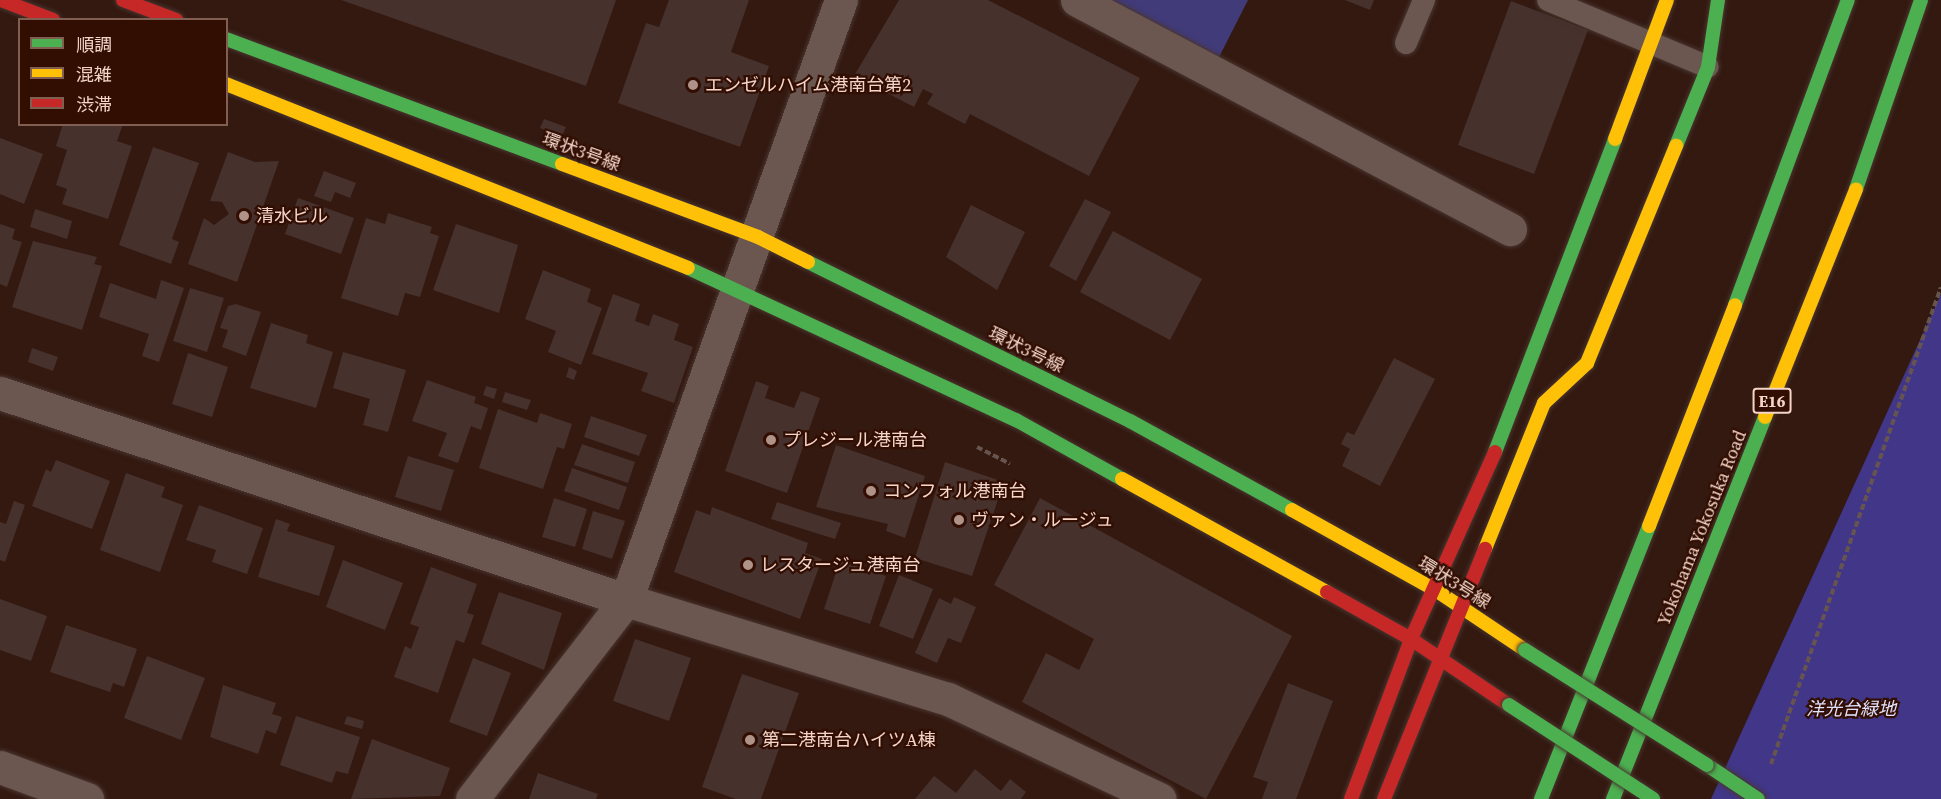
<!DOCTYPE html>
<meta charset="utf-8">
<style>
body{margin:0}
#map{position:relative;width:1941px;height:799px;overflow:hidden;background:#331910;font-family:"Source Serif 4","Noto Sans JP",serif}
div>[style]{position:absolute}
.green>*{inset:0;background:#413b7a}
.forest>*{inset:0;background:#413687}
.building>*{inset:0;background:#47312d}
.path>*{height:4px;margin-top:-2px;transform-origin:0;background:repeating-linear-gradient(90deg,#67544e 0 6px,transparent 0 9px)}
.roads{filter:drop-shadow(0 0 2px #49352f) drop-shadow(0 0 2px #49352f)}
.lane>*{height:22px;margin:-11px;padding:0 11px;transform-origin:11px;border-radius:11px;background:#6b5750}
.street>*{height:33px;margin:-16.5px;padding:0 16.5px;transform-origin:16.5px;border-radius:16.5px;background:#6b5750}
.fast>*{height:14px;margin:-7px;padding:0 7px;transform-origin:7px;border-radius:7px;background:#4caf50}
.slow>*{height:14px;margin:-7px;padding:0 7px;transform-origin:7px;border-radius:7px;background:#ffc107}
.jam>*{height:14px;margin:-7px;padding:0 7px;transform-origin:7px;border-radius:7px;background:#c62828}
.bridges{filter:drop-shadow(0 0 2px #49352f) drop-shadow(0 0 2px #49352f)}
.fast-bridge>*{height:14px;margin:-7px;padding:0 7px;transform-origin:7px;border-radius:7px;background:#4caf50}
.dots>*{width:16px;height:16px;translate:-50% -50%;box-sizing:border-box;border:3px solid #320e02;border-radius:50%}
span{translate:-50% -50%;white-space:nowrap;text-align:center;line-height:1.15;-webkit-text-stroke:4.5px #320e02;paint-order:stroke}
.shield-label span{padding:2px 4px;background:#320e02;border:2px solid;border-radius:4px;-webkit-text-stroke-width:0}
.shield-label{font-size:16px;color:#f4d5c9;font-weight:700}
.poi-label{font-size:18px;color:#f4d5c9}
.left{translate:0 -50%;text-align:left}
.street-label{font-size:18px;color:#f4d5c9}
.park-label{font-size:18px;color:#e0e2fd;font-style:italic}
.legend{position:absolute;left:18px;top:18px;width:210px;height:108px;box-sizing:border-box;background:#320e02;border:2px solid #805e52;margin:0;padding:8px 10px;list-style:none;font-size:18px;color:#f4d5c9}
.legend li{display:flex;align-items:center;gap:12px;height:30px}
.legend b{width:30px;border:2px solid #805e52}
</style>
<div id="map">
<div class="green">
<div style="clip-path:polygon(1077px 0,1248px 0,1212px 71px)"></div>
</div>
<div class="forest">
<div style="clip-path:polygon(1941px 294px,1941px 799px,1711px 799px)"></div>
</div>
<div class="building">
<div style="clip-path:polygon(341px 0,616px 0,586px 86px)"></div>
<div style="clip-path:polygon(669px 0,749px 0,731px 52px,769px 66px,740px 147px,618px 103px,646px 23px,659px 27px)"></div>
<div style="clip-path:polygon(899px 0,988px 0,1140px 78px,1089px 176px,970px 114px,965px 124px,927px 104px,933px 94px,923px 89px,914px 107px,854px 76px)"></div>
<div style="clip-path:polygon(1345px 0,1374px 0,1370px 10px)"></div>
<div style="clip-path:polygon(1511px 1px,1588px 30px,1534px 174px,1458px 145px)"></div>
<div style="clip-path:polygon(544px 119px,566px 127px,562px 136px,540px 128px)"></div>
<div style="clip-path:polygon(63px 124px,123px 124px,117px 141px,132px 146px,108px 219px,62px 204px,67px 189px,56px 185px,67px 150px,56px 146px)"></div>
<div style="clip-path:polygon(0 138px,43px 154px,24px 204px,0 194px)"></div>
<div style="clip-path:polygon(153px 147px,199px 163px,172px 239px,179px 242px,171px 264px,119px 245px)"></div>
<div style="clip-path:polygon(228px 152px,255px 162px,279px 161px,237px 282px,188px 264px,204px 218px,214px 225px,229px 214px,222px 202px,210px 201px)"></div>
<div style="clip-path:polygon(324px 171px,356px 183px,350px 198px,335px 192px,331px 202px,314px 196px)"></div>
<div style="clip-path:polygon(298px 198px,354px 218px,341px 254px,285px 234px)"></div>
<div style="clip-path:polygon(1085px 199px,1111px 212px,1076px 281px,1049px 266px)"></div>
<div style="clip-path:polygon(971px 205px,1025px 232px,997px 290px,946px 257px)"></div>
<div style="clip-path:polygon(35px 209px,72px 221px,67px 239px,30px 227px)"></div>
<div style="clip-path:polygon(388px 213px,432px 227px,430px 233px,439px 236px,420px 297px,405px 293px,398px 316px,341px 298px,366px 218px,385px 224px)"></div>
<div style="clip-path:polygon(0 224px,15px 229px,12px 239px,22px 242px,7px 287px,0 284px)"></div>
<div style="clip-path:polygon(456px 224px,518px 245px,499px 313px,433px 290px)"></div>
<div style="clip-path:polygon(1113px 231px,1202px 279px,1170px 340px,1080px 292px)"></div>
<div style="clip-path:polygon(33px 241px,97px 257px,94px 264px,102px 266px,82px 330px,12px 307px)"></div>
<div style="clip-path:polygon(543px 270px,591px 289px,587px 302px,602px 308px,581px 365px,548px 352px,556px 331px,525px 319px)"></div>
<div style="clip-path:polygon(161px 280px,184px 288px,159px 362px,142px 356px,149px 334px,99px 317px,110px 283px,156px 299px)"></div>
<div style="clip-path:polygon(190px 288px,224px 298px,207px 352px,173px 341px)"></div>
<div style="clip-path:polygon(613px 294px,640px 304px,635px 321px,649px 326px,653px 314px,679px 324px,674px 340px,693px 347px,674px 403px,641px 391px,648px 373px,592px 354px)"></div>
<div style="clip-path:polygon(236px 304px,261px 312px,246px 356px,222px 347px,228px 330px,220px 328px,228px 306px)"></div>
<div style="clip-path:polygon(271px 323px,308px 335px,306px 343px,333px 352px,316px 408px,250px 388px)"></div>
<div style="clip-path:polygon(32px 348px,58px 357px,53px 371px,28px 362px)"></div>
<div style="clip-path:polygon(343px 352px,406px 370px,388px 432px,363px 425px,370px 399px,333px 388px)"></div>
<div style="clip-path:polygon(188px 353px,228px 367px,212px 417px,172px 404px)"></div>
<div style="clip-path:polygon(1394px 358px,1435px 379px,1380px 486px,1342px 466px,1350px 449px,1341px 444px,1347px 432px,1354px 435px)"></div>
<div style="clip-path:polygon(569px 367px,577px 371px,574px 380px,566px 377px)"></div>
<div style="clip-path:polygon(427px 380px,476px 397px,474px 403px,488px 408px,481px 430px,471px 426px,458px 463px,438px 456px,447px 433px,412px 421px)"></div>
<div style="clip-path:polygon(756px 381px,769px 386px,765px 398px,794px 408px,801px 391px,820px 398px,787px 493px,725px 471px)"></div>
<div style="clip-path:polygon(486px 386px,497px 389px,494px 399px,483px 395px)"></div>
<div style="clip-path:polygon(505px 392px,531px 400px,527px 410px,502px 402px)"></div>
<div style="clip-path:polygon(498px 409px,537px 423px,540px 413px,572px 424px,564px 449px,557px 447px,543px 489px,479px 468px)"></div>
<div style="clip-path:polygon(591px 416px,647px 435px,639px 456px,584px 437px)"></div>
<div style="clip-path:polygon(582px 444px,635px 462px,628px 483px,574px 465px)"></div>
<div style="clip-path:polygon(836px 445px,925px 476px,905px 538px,886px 531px,888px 524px,816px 507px)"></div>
<div style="clip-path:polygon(408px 456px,454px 470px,441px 511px,395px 497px)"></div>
<div style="clip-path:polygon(56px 460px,110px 481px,92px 529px,32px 506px,46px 469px,51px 472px)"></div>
<div style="clip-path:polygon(945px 462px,1004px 482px,972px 576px,915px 558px)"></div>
<div style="clip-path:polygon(572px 468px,627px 487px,619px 510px,564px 491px)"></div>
<div style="clip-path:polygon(126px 473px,165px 487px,161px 497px,183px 505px,160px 572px,100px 550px)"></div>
<div style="clip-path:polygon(554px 498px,587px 509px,575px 547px,542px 537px)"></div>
<div style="clip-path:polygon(1040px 498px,1292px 636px,1206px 799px,1022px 702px,1046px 653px,1079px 670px,1094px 639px,994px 585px)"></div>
<div style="clip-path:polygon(14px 501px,25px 505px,5px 562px,0 560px,0 522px,6px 524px)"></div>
<div style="clip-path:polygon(777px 502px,841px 523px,835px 539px,771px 519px)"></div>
<div style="clip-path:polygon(199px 505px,263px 528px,247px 574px,212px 562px,216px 550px,186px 540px)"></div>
<div style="clip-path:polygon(712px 507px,808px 543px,805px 553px,822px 559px,800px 619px,674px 572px,696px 510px,710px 515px)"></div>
<div style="clip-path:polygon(593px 511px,625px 521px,612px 559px,582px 549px)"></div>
<div style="clip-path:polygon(276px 519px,290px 524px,287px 531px,335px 546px,319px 596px,258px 577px)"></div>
<div style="clip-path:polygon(343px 560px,403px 583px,385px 630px,326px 607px)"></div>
<div style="clip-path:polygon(840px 560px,886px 576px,870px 624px,824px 609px)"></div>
<div style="clip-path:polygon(431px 567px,477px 584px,467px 613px,474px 615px,464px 643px,456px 640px,438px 693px,394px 677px,405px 646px,411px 649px,419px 627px,410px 624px)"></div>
<div style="clip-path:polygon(899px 575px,933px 589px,913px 639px,879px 626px)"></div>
<div style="clip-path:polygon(499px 592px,562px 613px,544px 670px,481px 644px)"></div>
<div style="clip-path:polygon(954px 597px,976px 607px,961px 643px,948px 638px,937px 663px,915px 653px,939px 598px,951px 604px)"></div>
<div style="clip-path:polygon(0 599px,47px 616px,31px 661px,0 650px)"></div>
<div style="clip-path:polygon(66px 625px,137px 649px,124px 687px,113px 683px,110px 692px,50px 672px)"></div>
<div style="clip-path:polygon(635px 639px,691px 658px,669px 721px,613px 701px)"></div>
<div style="clip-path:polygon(147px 656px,205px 678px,181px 740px,124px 718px)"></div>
<div style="clip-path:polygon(473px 658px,511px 673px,487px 736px,449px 722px)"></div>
<div style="clip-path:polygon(742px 674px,799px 693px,761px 799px,736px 799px,702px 787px)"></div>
<div style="clip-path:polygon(1288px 683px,1333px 701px,1296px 799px,1262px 799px,1268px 782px,1253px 777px)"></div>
<div style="clip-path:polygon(223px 685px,276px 703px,272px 714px,282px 717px,276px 734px,266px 730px,258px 754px,210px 737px)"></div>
<div style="clip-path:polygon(296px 716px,360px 737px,348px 774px,336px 771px,332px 783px,280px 765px)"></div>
<div style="clip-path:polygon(347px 716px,364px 721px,362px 729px,344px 724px)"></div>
<div style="clip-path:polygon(372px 739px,450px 768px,440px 796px,351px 799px)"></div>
<div style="clip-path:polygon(975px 769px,1001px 791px,1010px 779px,1026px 792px,1021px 799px,915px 799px,934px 776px,956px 793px)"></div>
<div style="clip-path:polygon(538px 773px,598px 794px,596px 799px,529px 799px)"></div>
</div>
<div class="path">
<div style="left:977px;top:447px;width:37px;rotate:27deg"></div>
<div style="left:1771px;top:764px;width:506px;rotate:-70.38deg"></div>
</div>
<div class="roads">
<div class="lane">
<div style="left:1548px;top:0;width:173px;rotate:22.7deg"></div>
<div style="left:1406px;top:43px;width:47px;rotate:-67.3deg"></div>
</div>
<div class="street">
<div style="left:1077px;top:0;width:490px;rotate:27.9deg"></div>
<div style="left:0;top:393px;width:659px;rotate:18.3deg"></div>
<div style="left:626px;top:600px;width:337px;rotate:17.1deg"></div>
<div style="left:948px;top:699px;width:234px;rotate:25.3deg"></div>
<div style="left:0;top:767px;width:93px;rotate:20.2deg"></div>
<div style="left:472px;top:799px;width:252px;rotate:-52.3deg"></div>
<div style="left:626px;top:600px;width:637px;rotate:-70.29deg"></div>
</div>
<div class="fast">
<div style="left:226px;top:39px;width:358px;rotate:20.4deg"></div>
<div style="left:1676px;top:146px;width:85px;rotate:-67.9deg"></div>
<div style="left:1708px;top:67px;width:68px;rotate:-81.5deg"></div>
<div style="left:1856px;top:189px;width:200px;rotate:-71deg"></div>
<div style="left:808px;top:262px;width:359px;rotate:26.3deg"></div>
<div style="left:1130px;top:421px;width:185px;rotate:28.8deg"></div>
<div style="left:688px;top:268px;width:362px;rotate:24.9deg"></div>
<div style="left:1016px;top:420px;width:121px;rotate:29.1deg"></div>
<div style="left:1735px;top:305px;width:325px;rotate:-69.7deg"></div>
<div style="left:1495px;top:452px;width:335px;rotate:-69deg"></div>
<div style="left:1707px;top:765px;width:61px;rotate:33.7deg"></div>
<div style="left:1541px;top:799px;width:294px;rotate:-68.4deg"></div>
<div style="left:1613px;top:799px;width:411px;rotate:-68.3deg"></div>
</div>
<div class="slow">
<div style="left:226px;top:84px;width:497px;rotate:21.7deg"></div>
<div style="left:1615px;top:139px;width:148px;rotate:-69.5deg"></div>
<div style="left:562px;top:164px;width:209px;rotate:20.4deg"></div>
<div style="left:758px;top:237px;width:56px;rotate:26.6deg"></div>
<div style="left:1765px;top:417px;width:245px;rotate:-68.2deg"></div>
<div style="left:1122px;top:479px;width:234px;rotate:28.9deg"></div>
<div style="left:1292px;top:510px;width:166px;rotate:29.2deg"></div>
<div style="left:1437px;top:591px;width:106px;rotate:33.8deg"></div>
<div style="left:1649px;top:526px;width:237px;rotate:-68.7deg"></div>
<div style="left:1485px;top:549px;width:157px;rotate:-68deg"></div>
<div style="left:1544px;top:403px;width:59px;rotate:-42.9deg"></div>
<div style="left:1587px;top:363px;width:235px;rotate:-67.7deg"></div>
</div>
<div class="jam">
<div style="left:1px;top:0;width:56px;rotate:21deg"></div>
<div style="left:123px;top:0;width:57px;rotate:20.7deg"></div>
<div style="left:1327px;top:592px;width:96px;rotate:29.2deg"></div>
<div style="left:1411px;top:639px;width:118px;rotate:34deg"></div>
<div style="left:1351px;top:799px;width:171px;rotate:-69.4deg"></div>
<div style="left:1411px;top:639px;width:205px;rotate:-65.8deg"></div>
<div style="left:1384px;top:799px;width:270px;rotate:-68deg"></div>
</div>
</div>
<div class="bridges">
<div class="fast-bridge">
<div style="left:1525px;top:650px;width:215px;rotate:32.3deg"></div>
<div style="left:1509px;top:705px;width:172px;rotate:33.1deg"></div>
</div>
</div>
<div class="dots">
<div style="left:693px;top:85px;background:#b09388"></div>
<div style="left:244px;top:216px;background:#b09388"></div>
<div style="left:771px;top:440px;background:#b09388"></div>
<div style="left:871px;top:491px;background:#b09388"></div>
<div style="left:959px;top:520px;background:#b09388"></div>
<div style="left:748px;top:565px;background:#b09388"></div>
<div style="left:750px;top:740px;background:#b09388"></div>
</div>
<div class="shield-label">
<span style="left:1772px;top:401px">E16</span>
</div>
<div class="poi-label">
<span class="left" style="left:705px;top:85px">エンゼルハイム港南台第2</span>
<span class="left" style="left:256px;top:216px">清水ビル</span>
<span class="left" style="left:783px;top:440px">プレジール港南台</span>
<span class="left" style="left:883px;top:491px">コンフォル港南台</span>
<span class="left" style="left:971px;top:520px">ヴァン・ルージュ</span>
<span class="left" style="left:760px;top:565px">レスタージュ港南台</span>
<span class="left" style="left:762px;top:740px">第二港南台ハイツA棟</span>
</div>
<div class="street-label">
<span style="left:581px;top:152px;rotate:20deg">環状3号線</span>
<span style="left:1026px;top:350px;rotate:26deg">環状3号線</span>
<span style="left:1702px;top:528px;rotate:-68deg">Yokohama Yokosuka Road</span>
<span style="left:1454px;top:583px;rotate:32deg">環状3号線</span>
</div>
<div class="park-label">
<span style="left:1851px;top:709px">洋光台緑地</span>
</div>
<ul class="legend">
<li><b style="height:8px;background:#4caf50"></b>順調</li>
<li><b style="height:8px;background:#ffc107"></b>混雑</li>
<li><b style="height:8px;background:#c62828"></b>渋滞</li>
</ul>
</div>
